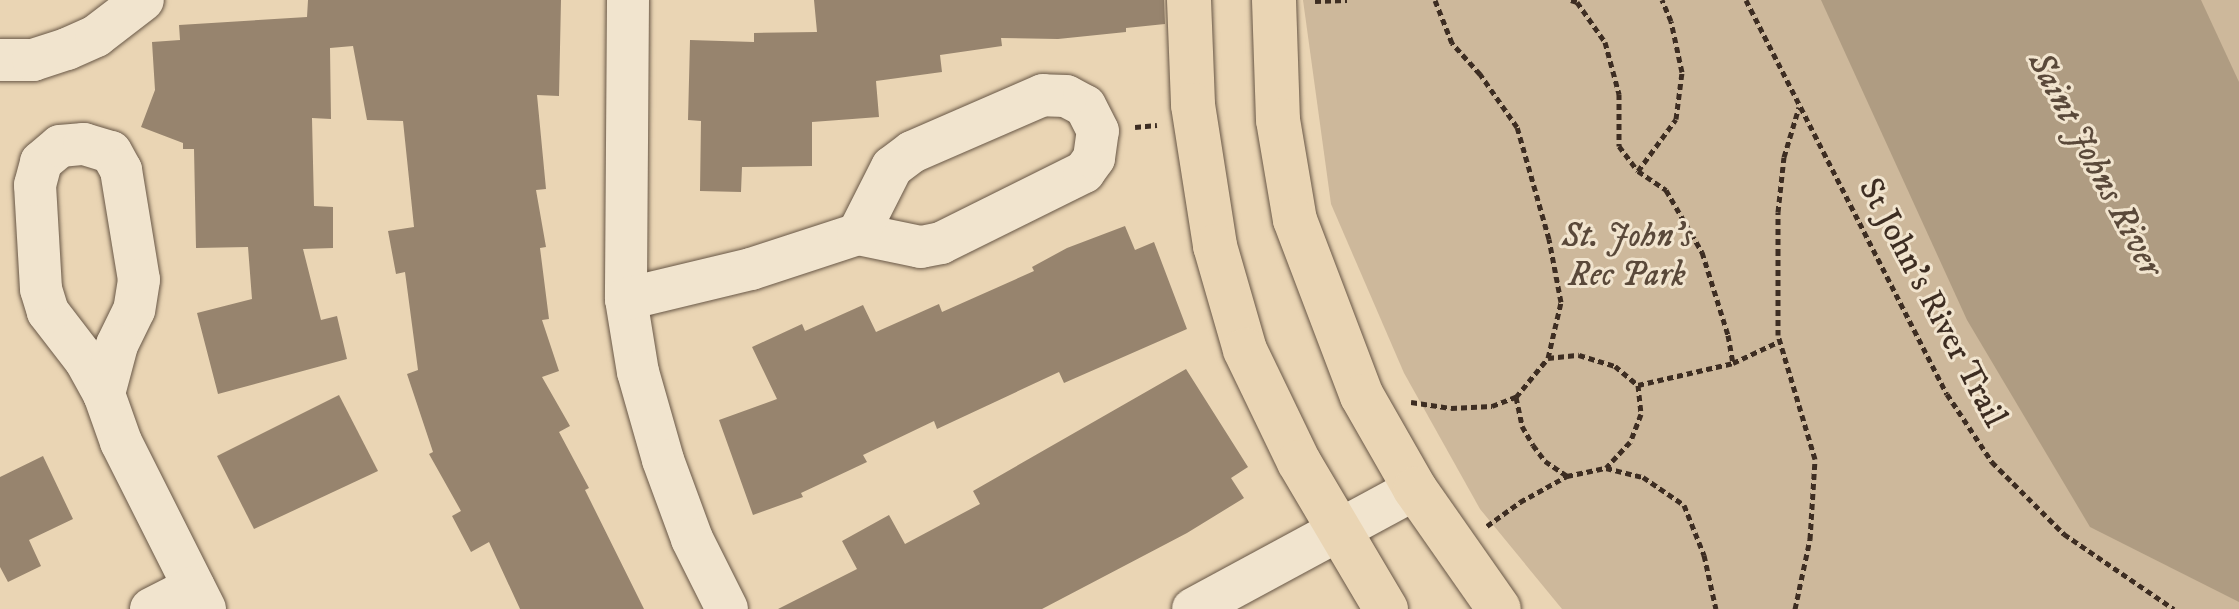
<!DOCTYPE html>
<style>
body{margin:0}
#map{position:relative;width:2239px;height:609px;overflow:hidden;background:#ead5b4;font-family:"IM FELL DW Pica",serif}
div>[style]{position:absolute}
.green>*{inset:0;background:#cdb89b}
.water>*{inset:0;background:#af9c82}
.building>*{inset:0;background:#97846e}
.path>*{height:5px;margin-top:-2.5px;transform-origin:0;background:repeating-linear-gradient(90deg,#3d2d22 0 6px,transparent 0 10px)}
.roads{filter:drop-shadow(0 0 2px #685746) drop-shadow(0 0 2px #685746)}
.minor>*{height:42px;margin:-21px;padding:0 21px;transform-origin:21px;border-radius:21px;background:#f1e4ce}
.major>*{height:44px;margin:-22px;padding:0 22px;transform-origin:22px;border-radius:22px;background:#ead5b4}
span{translate:-50% -50%;white-space:nowrap;text-align:center;line-height:1.15;-webkit-text-stroke:6px #f1e4ce;paint-order:stroke}
.park-label{font-size:34px;color:#5a493a;font-style:italic}
.street-label{font-size:34px;color:#3d2d22}
.water-label{font-size:36px;color:#5a493a;font-style:italic}
</style>
<div id="map">
<div class="green">
<div style="clip-path:polygon(1303px 0,2239px 0,2239px 609px,1562px 609px,1480px 509px,1404px 373px,1331px 204px)"></div>
</div>
<div class="water">
<div style="clip-path:polygon(1821px 0,2201px 0,2239px 82px,2239px 602px,2090px 527px,1967px 320px)"></div>
</div>
<div class="building">
<div style="clip-path:polygon(308px 0,561px 0,559px 96px,537px 95px,546px 189px,536px 190px,546px 247px,540px 248px,549px 319px,542px 320px,559px 371px,542px 377px,570px 426px,559px 432px,589px 488px,585px 490px,644px 609px,520px 609px,489px 542px,471px 552px,452px 516px,461px 511px,429px 454px,433px 452px,407px 374px,418px 370px,405px 272px,396px 274px,388px 231px,414px 227px,403px 121px,367px 120px,353px 46px,330px 48px,331px 119px,312px 118px,314px 206px,333px 207px,333px 248px,303px 249px,321px 320px,337px 316px,347px 359px,218px 394px,197px 313px,252px 299px,248px 247px,196px 248px,194px 149px,183px 149px,183px 143px,141px 127px,155px 90px,152px 42px,180px 40px,179px 25px,307px 17px)"></div>
<div style="clip-path:polygon(814px 0,1164px 0,1165px 24px,1126px 28px,1126px 32px,1058px 39px,1001px 38px,1002px 46px,940px 55px,942px 72px,876px 81px,879px 117px,812px 122px,812px 166px,742px 167px,741px 192px,700px 191px,701px 121px,688px 120px,690px 40px,754px 42px,754px 33px,817px 32px)"></div>
<div style="clip-path:polygon(1125px 226px,1135px 250px,1154px 242px,1187px 329px,1064px 383px,1059px 372px,937px 429px,934px 421px,863px 455px,867px 462px,801px 493px,803px 497px,753px 515px,719px 420px,777px 399px,752px 347px,802px 324px,805px 331px,863px 305px,876px 332px,939px 304px,942px 312px,1034px 271px,1032px 267px,1067px 248px)"></div>
<div style="clip-path:polygon(1186px 369px,1248px 467px,1231px 478px,1244px 498px,1187px 533px,1042px 609px,778px 609px,857px 569px,842px 541px,889px 515px,905px 544px,980px 504px,973px 491px)"></div>
<div style="clip-path:polygon(339px 395px,378px 471px,254px 529px,217px 456px)"></div>
<div style="clip-path:polygon(43px 456px,73px 519px,29px 540px,41px 566px,8px 582px,0 567px,0 477px)"></div>
</div>
<div class="path">
<div style="left:1571px;top:0;width:6px;rotate:18deg"></div>
<div style="left:1577px;top:2px;width:49px;rotate:55deg"></div>
<div style="left:1605px;top:42px;width:54px;rotate:74.9deg"></div>
<div style="left:1619px;top:94px;width:52px;rotate:90deg"></div>
<div style="left:1619px;top:146px;width:31px;rotate:53deg"></div>
<div style="left:1638px;top:171px;width:34px;rotate:34deg"></div>
<div style="left:1666px;top:190px;width:72px;rotate:59.9deg"></div>
<div style="left:1702px;top:252px;width:87px;rotate:72.6deg"></div>
<div style="left:1728px;top:335px;width:28px;rotate:80deg"></div>
<div style="left:1746px;top:0;width:442px;rotate:63deg"></div>
<div style="left:1947px;top:394px;width:82px;rotate:56.5deg"></div>
<div style="left:1992px;top:462px;width:102px;rotate:45deg"></div>
<div style="left:2064px;top:534px;width:133px;rotate:34.3deg"></div>
<div style="left:1315px;top:1px;width:32px;rotate:-2deg"></div>
<div style="left:1135px;top:127px;width:22px;rotate:-5deg"></div>
<div style="left:1638px;top:171px;width:64px;rotate:-53.8deg"></div>
<div style="left:1676px;top:119px;width:47px;rotate:-82.7deg"></div>
<div style="left:1682px;top:72px;width:52px;rotate:-102.2deg"></div>
<div style="left:1671px;top:21px;width:23px;rotate:-113deg"></div>
<div style="left:1548px;top:358px;width:31px;rotate:-6deg"></div>
<div style="left:1579px;top:355px;width:38px;rotate:17deg"></div>
<div style="left:1615px;top:366px;width:30px;rotate:40deg"></div>
<div style="left:1638px;top:385px;width:29px;rotate:84deg"></div>
<div style="left:1641px;top:414px;width:30px;rotate:111deg"></div>
<div style="left:1630px;top:442px;width:35px;rotate:133deg"></div>
<div style="left:1638px;top:385px;width:98px;rotate:-13deg"></div>
<div style="left:1733px;top:363px;width:52px;rotate:-25.1deg"></div>
<div style="left:1516px;top:397px;width:30px;rotate:78deg"></div>
<div style="left:1522px;top:426px;width:22px;rotate:60deg"></div>
<div style="left:1533px;top:445px;width:20px;rotate:53deg"></div>
<div style="left:1545px;top:461px;width:27px;rotate:34deg"></div>
<div style="left:1411px;top:402px;width:40px;rotate:8.5deg"></div>
<div style="left:1451px;top:408px;width:41px;rotate:-2.8deg"></div>
<div style="left:1492px;top:406px;width:26px;rotate:-21deg"></div>
<div style="left:1516px;top:397px;width:50px;rotate:-50.6deg"></div>
<div style="left:1548px;top:358px;width:57px;rotate:-76.9deg"></div>
<div style="left:1561px;top:302px;width:64px;rotate:-100.8deg"></div>
<div style="left:1549px;top:239px;width:116px;rotate:-105.9deg"></div>
<div style="left:1517px;top:127px;width:65px;rotate:-124.9deg"></div>
<div style="left:1480px;top:74px;width:42px;rotate:-132.1deg"></div>
<div style="left:1452px;top:43px;width:46px;rotate:-111.6deg"></div>
<div style="left:1487px;top:526px;width:41px;rotate:-36deg"></div>
<div style="left:1520px;top:502px;width:54px;rotate:-29deg"></div>
<div style="left:1567px;top:476px;width:40px;rotate:-12deg"></div>
<div style="left:1606px;top:468px;width:38px;rotate:14deg"></div>
<div style="left:1643px;top:477px;width:50px;rotate:34.3deg"></div>
<div style="left:1684px;top:505px;width:54px;rotate:68.2deg"></div>
<div style="left:1704px;top:555px;width:55px;rotate:77.5deg"></div>
<div style="left:1795px;top:609px;width:72px;rotate:-77.9deg"></div>
<div style="left:1810px;top:539px;width:80px;rotate:-86.4deg"></div>
<div style="left:1815px;top:459px;width:129px;rotate:-106.6deg"></div>
<div style="left:1778px;top:335px;width:123px;rotate:-90deg"></div>
<div style="left:1778px;top:212px;width:55px;rotate:-83.8deg"></div>
<div style="left:1784px;top:157px;width:52px;rotate:-73.3deg"></div>
</div>
<div class="roads">
<div class="minor">
<div style="left:628px;top:0;width:299px;rotate:90.4deg"></div>
<div style="left:626px;top:299px;width:74px;rotate:80.7deg"></div>
<div style="left:638px;top:372px;width:91px;rotate:74.1deg"></div>
<div style="left:663px;top:460px;width:84px;rotate:69.8deg"></div>
<div style="left:692px;top:539px;width:78px;rotate:63.4deg"></div>
<div style="left:0;top:60px;width:33px"></div>
<div style="left:33px;top:60px;width:36px;rotate:-18deg"></div>
<div style="left:67px;top:49px;width:32px;rotate:-24deg"></div>
<div style="left:96px;top:36px;width:59px;rotate:-37.5deg"></div>
<div style="left:626px;top:299px;width:129px;rotate:-13.5deg"></div>
<div style="left:751px;top:269px;width:113px;rotate:-18.1deg"></div>
<div style="left:858px;top:234px;width:64px;rotate:11.7deg"></div>
<div style="left:921px;top:247px;width:20px;rotate:-11deg"></div>
<div style="left:941px;top:243px;width:160px;rotate:-26.4deg"></div>
<div style="left:1084px;top:172px;width:17px;rotate:-54deg"></div>
<div style="left:1094px;top:158px;width:27px;rotate:-82deg"></div>
<div style="left:1098px;top:131px;width:28px;rotate:-117deg"></div>
<div style="left:1085px;top:106px;width:21px;rotate:-152deg"></div>
<div style="left:1066px;top:96px;width:23px;rotate:-178deg"></div>
<div style="left:1043px;top:95px;width:143px;rotate:156.5deg"></div>
<div style="left:912px;top:152px;width:25px;rotate:143deg"></div>
<div style="left:892px;top:167px;width:75px;rotate:116.9deg"></div>
<div style="left:104px;top:394px;width:39px;rotate:-119deg"></div>
<div style="left:85px;top:360px;width:61px;rotate:-127.6deg"></div>
<div style="left:48px;top:312px;width:24px;rotate:-107deg"></div>
<div style="left:41px;top:289px;width:104px;rotate:-93.3deg"></div>
<div style="left:35px;top:185px;width:24px;rotate:-75deg"></div>
<div style="left:41px;top:162px;width:25px;rotate:-40deg"></div>
<div style="left:60px;top:146px;width:24px;rotate:-5deg"></div>
<div style="left:84px;top:144px;width:28px;rotate:17deg"></div>
<div style="left:111px;top:152px;width:21px;rotate:61deg"></div>
<div style="left:121px;top:170px;width:111px;rotate:80.7deg"></div>
<div style="left:139px;top:280px;width:30px;rotate:99deg"></div>
<div style="left:134px;top:310px;width:39px;rotate:116deg"></div>
<div style="left:117px;top:345px;width:51px;rotate:104.9deg"></div>
<div style="left:104px;top:394px;width:51px;rotate:70.5deg"></div>
<div style="left:121px;top:442px;width:187px;rotate:63.3deg"></div>
<div style="left:151px;top:609px;width:48px;rotate:-27.1deg"></div>
<div style="left:1193px;top:609px;width:252px;rotate:-28.4deg"></div>
</div>
<div class="major">
<div style="left:1189px;top:0;width:105px;rotate:87.8deg"></div>
<div style="left:1193px;top:105px;width:143px;rotate:81.1deg"></div>
<div style="left:1215px;top:246px;width:108px;rotate:73.9deg"></div>
<div style="left:1245px;top:350px;width:124px;rotate:64.3deg"></div>
<div style="left:1299px;top:462px;width:171px;rotate:59.4deg"></div>
<div style="left:1274px;top:0;width:120px;rotate:88.1deg"></div>
<div style="left:1278px;top:120px;width:101px;rotate:80.4deg"></div>
<div style="left:1295px;top:220px;width:188px;rotate:69.2deg"></div>
<div style="left:1362px;top:396px;width:107px;rotate:60.3deg"></div>
<div style="left:1415px;top:489px;width:146px;rotate:55deg"></div>
</div>
</div>
<div class="park-label">
<span style="left:1627px;top:256px">St. John's<br>Rec Park</span>
</div>
<div class="street-label">
<span style="left:1932px;top:303px;rotate:62deg">St John's River Trail</span>
</div>
<div class="water-label">
<span style="left:2095px;top:164px;rotate:62deg">Saint Johns River</span>
</div>
</div>
